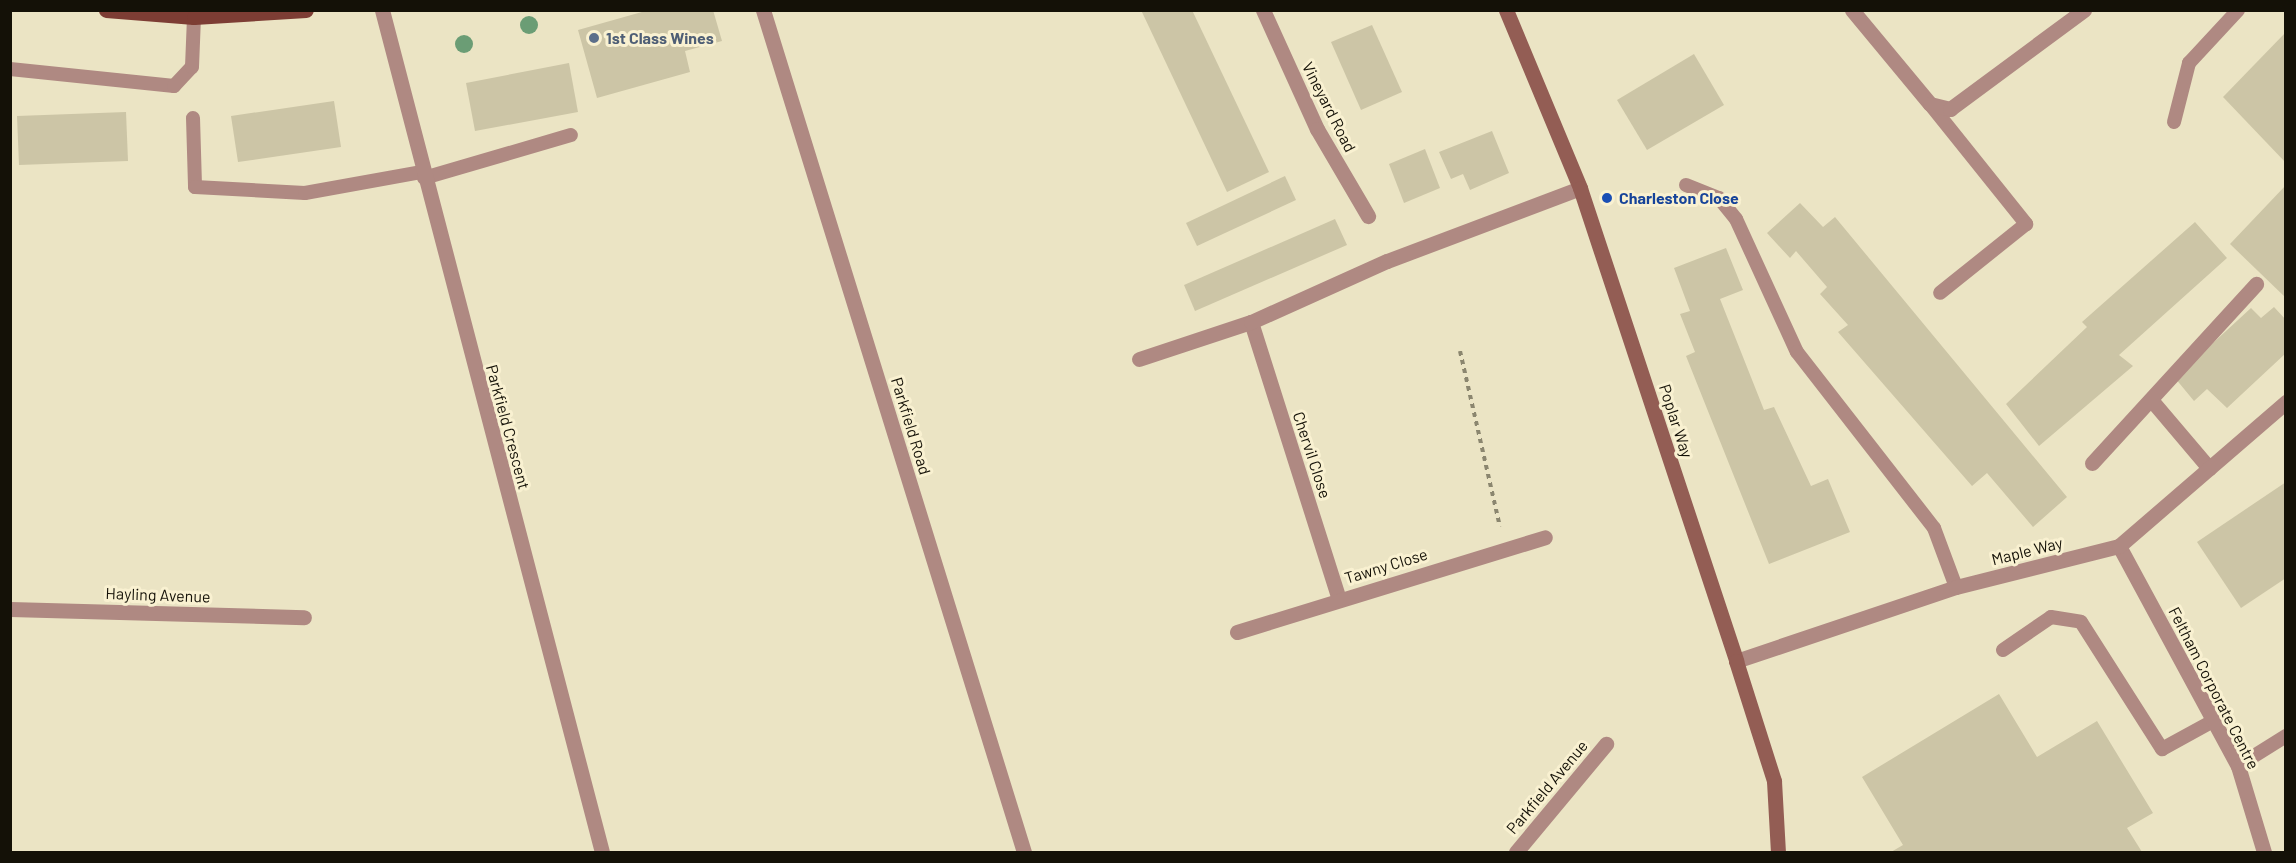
<!DOCTYPE html>
<style>
body{margin:0}
#map{position:relative;width:2296px;height:863px;overflow:hidden;background:#ebe4c4;font-family:Barlow,sans-serif}
div>[style]{position:absolute}
.building>*{inset:0;background:#ccc5a6}
.path>*{height:4px;margin-top:-2px;transform-origin:0;background:repeating-linear-gradient(90deg,#8b866f 0 4.5px,transparent 0 9px)}
.lane>*{height:14px;margin:-7px;padding:0 7px;transform-origin:7px;border-radius:7px;background:#af8982}
.street>*{height:15px;margin:-7.5px;padding:0 7.5px;transform-origin:7.5px;border-radius:7.5px;background:#af8982}
.secondary>*{height:15px;margin:-7.5px;padding:0 7.5px;transform-origin:7.5px;border-radius:7.5px;background:#935d54}
.primary>*{height:15px;margin:-7.5px;padding:0 7.5px;transform-origin:7.5px;border-radius:7.5px;background:#7d3d34}
.trees>*{width:18px;height:18px;margin:-9px;border-radius:50%;background:#6b9d75}
.dots>*{width:16px;height:16px;translate:-50% -50%;box-sizing:border-box;border:3px solid #f9f1d1;border-radius:50%}
span{translate:-50% -50%;white-space:nowrap;text-align:center;line-height:1.15;-webkit-text-stroke:6px #f9f1d1;paint-order:stroke}
.service-label{font-size:16px;color:#4e5e75;font-weight:700}
.left{translate:0 -50%;text-align:left}
.street-label{font-size:16px;color:#141107}
.transit-label{font-size:16px;color:#164399;font-weight:700}
.frame{position:absolute;inset:0;border:12px solid #141107;pointer-events:none}
</style>
<div id="map">
<div class="building">
<div style="clip-path:polygon(649px 10px,713px 10px,722px 41px,685px 51px,690px 72px,597px 98px,578px 30px)"></div>
<div style="clip-path:polygon(1141px 10px,1192px 10px,1269px 172px,1227px 192px)"></div>
<div style="clip-path:polygon(1372px 25px,1402px 92px,1361px 110px,1331px 42px)"></div>
<div style="clip-path:polygon(2286px 32px,2286px 163px,2223px 97px)"></div>
<div style="clip-path:polygon(1694px 54px,1724px 105px,1647px 150px,1617px 100px)"></div>
<div style="clip-path:polygon(569px 63px,578px 112px,475px 131px,466px 83px)"></div>
<div style="clip-path:polygon(334px 101px,341px 147px,238px 162px,231px 116px)"></div>
<div style="clip-path:polygon(126px 112px,128px 161px,19px 165px,17px 116px)"></div>
<div style="clip-path:polygon(1492px 131px,1509px 173px,1470px 190px,1463px 174px,1451px 179px,1439px 152px)"></div>
<div style="clip-path:polygon(1425px 149px,1440px 188px,1404px 203px,1389px 164px)"></div>
<div style="clip-path:polygon(1285px 176px,1296px 200px,1197px 246px,1186px 223px)"></div>
<div style="clip-path:polygon(2286px 185px,2286px 298px,2230px 244px)"></div>
<div style="clip-path:polygon(1800px 203px,1823px 227px,1835px 217px,2067px 497px,2033px 527px,1987px 473px,1972px 486px,1838px 332px,1848px 325px,1820px 294px,1827px 287px,1796px 251px,1790px 258px,1767px 233px)"></div>
<div style="clip-path:polygon(1335px 219px,1347px 245px,1195px 311px,1184px 285px)"></div>
<div style="clip-path:polygon(2195px 222px,2227px 258px,2119px 355px,2133px 366px,2039px 446px,2006px 404px,2087px 327px,2082px 322px)"></div>
<div style="clip-path:polygon(1726px 248px,1743px 290px,1720px 299px,1764px 410px,1774px 407px,1811px 486px,1828px 479px,1850px 532px,1769px 564px,1686px 356px,1695px 352px,1680px 314px,1690px 311px,1674px 268px)"></div>
<div style="clip-path:polygon(2274px 307px,2286px 320px,2286px 353px,2227px 408px,2207px 389px,2194px 401px,2175px 378px,2251px 308px,2261px 318px)"></div>
<div style="clip-path:polygon(2286px 482px,2286px 578px,2241px 608px,2197px 542px)"></div>
<div style="clip-path:polygon(1999px 694px,2037px 757px,2097px 721px,2153px 813px,2127px 828px,2142px 852px,1891px 852px,1903px 845px,1862px 777px)"></div>
</div>
<div class="path">
<div style="left:1460px;top:351px;width:180px;rotate:77.2deg"></div>
</div>
<div class="lane">
<div style="left:10px;top:69px;width:165px;rotate:5.9deg"></div>
<div style="left:174px;top:86px;width:26px;rotate:-47deg"></div>
<div style="left:192px;top:67px;width:50px;rotate:-87.7deg"></div>
<div style="left:1930px;top:104px;width:154px;rotate:51.3deg"></div>
<div style="left:2026px;top:224px;width:110px;rotate:141.3deg"></div>
<div style="left:193px;top:118px;width:69px;rotate:88.3deg"></div>
<div style="left:195px;top:187px;width:110px;rotate:3.1deg"></div>
<div style="left:305px;top:193px;width:119px;rotate:-10.2deg"></div>
<div style="left:2174px;top:122px;width:61px;rotate:-75.7deg"></div>
<div style="left:2189px;top:63px;width:72px;rotate:-47.2deg"></div>
<div style="left:424px;top:178px;width:153px;rotate:-16.3deg"></div>
<div style="left:1686px;top:185px;width:35px;rotate:22deg"></div>
<div style="left:1719px;top:198px;width:27px;rotate:51deg"></div>
<div style="left:1736px;top:219px;width:146px;rotate:65.4deg"></div>
<div style="left:1797px;top:352px;width:223px;rotate:52.1deg"></div>
<div style="left:1934px;top:528px;width:63px;rotate:69.6deg"></div>
<div style="left:2003px;top:650px;width:58px;rotate:-34.5deg"></div>
<div style="left:2051px;top:617px;width:30px;rotate:9deg"></div>
<div style="left:2081px;top:622px;width:151px;rotate:57.5deg"></div>
<div style="left:2162px;top:749px;width:58px;rotate:-28.8deg"></div>
<div style="left:2238px;top:766px;width:57px;rotate:-32deg"></div>
</div>
<div class="street">
<div style="left:382px;top:10px;width:870px;rotate:75.36deg"></div>
<div style="left:763px;top:10px;width:882px;rotate:72.78deg"></div>
<div style="left:1263px;top:10px;width:131px;rotate:65.6deg"></div>
<div style="left:1317px;top:129px;width:101px;rotate:59.6deg"></div>
<div style="left:1852px;top:10px;width:122px;rotate:50.3deg"></div>
<div style="left:1930px;top:104px;width:21px;rotate:14deg"></div>
<div style="left:1950px;top:109px;width:167px;rotate:-36.5deg"></div>
<div style="left:1251px;top:322px;width:291px;rotate:72.4deg"></div>
<div style="left:1139px;top:359px;width:118px;rotate:-18.3deg"></div>
<div style="left:1251px;top:322px;width:149px;rotate:-24.2deg"></div>
<div style="left:1387px;top:261px;width:206px;rotate:-20.7deg"></div>
<div style="left:2153px;top:402px;width:87px;rotate:49.7deg"></div>
<div style="left:2092px;top:463px;width:243px;rotate:-47.5deg"></div>
<div style="left:2119px;top:546px;width:250px;rotate:61.6deg"></div>
<div style="left:2238px;top:766px;width:90px;rotate:73.2deg"></div>
<div style="left:10px;top:609px;width:294px;rotate:1.6deg"></div>
<div style="left:1237px;top:632px;width:322px;rotate:-17.1deg"></div>
<div style="left:1736px;top:661px;width:232px;rotate:-18.6deg"></div>
<div style="left:1956px;top:587px;width:168px;rotate:-14.1deg"></div>
<div style="left:2119px;top:546px;width:221px;rotate:-40.8deg"></div>
<div style="left:1516px;top:852px;width:141px;rotate:-50.2deg"></div>
</div>
<div class="secondary">
<div style="left:1506px;top:10px;width:193px;rotate:67.4deg"></div>
<div style="left:1580px;top:188px;width:498px;rotate:71.7deg"></div>
<div style="left:1736px;top:661px;width:126px;rotate:72.4deg"></div>
<div style="left:1774px;top:781px;width:71px;rotate:86.8deg"></div>
</div>
<div class="primary">
<div style="left:106px;top:10px;width:88px;rotate:4.5deg"></div>
<div style="left:194px;top:17px;width:112px;rotate:-3.6deg"></div>
</div>
<div class="trees">
<div style="left:529px;top:25px"></div>
<div style="left:464px;top:44px"></div>
</div>
<div class="dots">
<div style="left:594px;top:38px;background:#5c6f8a"></div>
<div style="left:1607px;top:198px;background:#1a4fb4"></div>
</div>
<div class="service-label">
<span class="left" style="left:606px;top:38px">1st Class Wines</span>
</div>
<div class="street-label">
<span style="left:1329px;top:107px;rotate:63deg">Vineyard Road</span>
<span style="left:1676px;top:421px;rotate:72deg">Poplar Way</span>
<span style="left:911px;top:426px;rotate:73deg">Parkfield Road</span>
<span style="left:508px;top:427px;rotate:75deg">Parkfield Crescent</span>
<span style="left:1312px;top:455px;rotate:72deg">Chervil Close</span>
<span style="left:2027px;top:551px;rotate:-14deg">Maple Way</span>
<span style="left:1386px;top:566px;rotate:-17deg">Tawny Close</span>
<span style="left:158px;top:595px;rotate:2deg">Hayling Avenue</span>
<span style="left:2214px;top:688px;rotate:63deg">Feltham Corporate Centre</span>
<span style="left:1547px;top:787px;rotate:-50deg">Parkfield Avenue</span>
</div>
<div class="transit-label">
<span class="left" style="left:1619px;top:198px">Charleston Close</span>
</div>
<div class="frame"></div>
</div>
